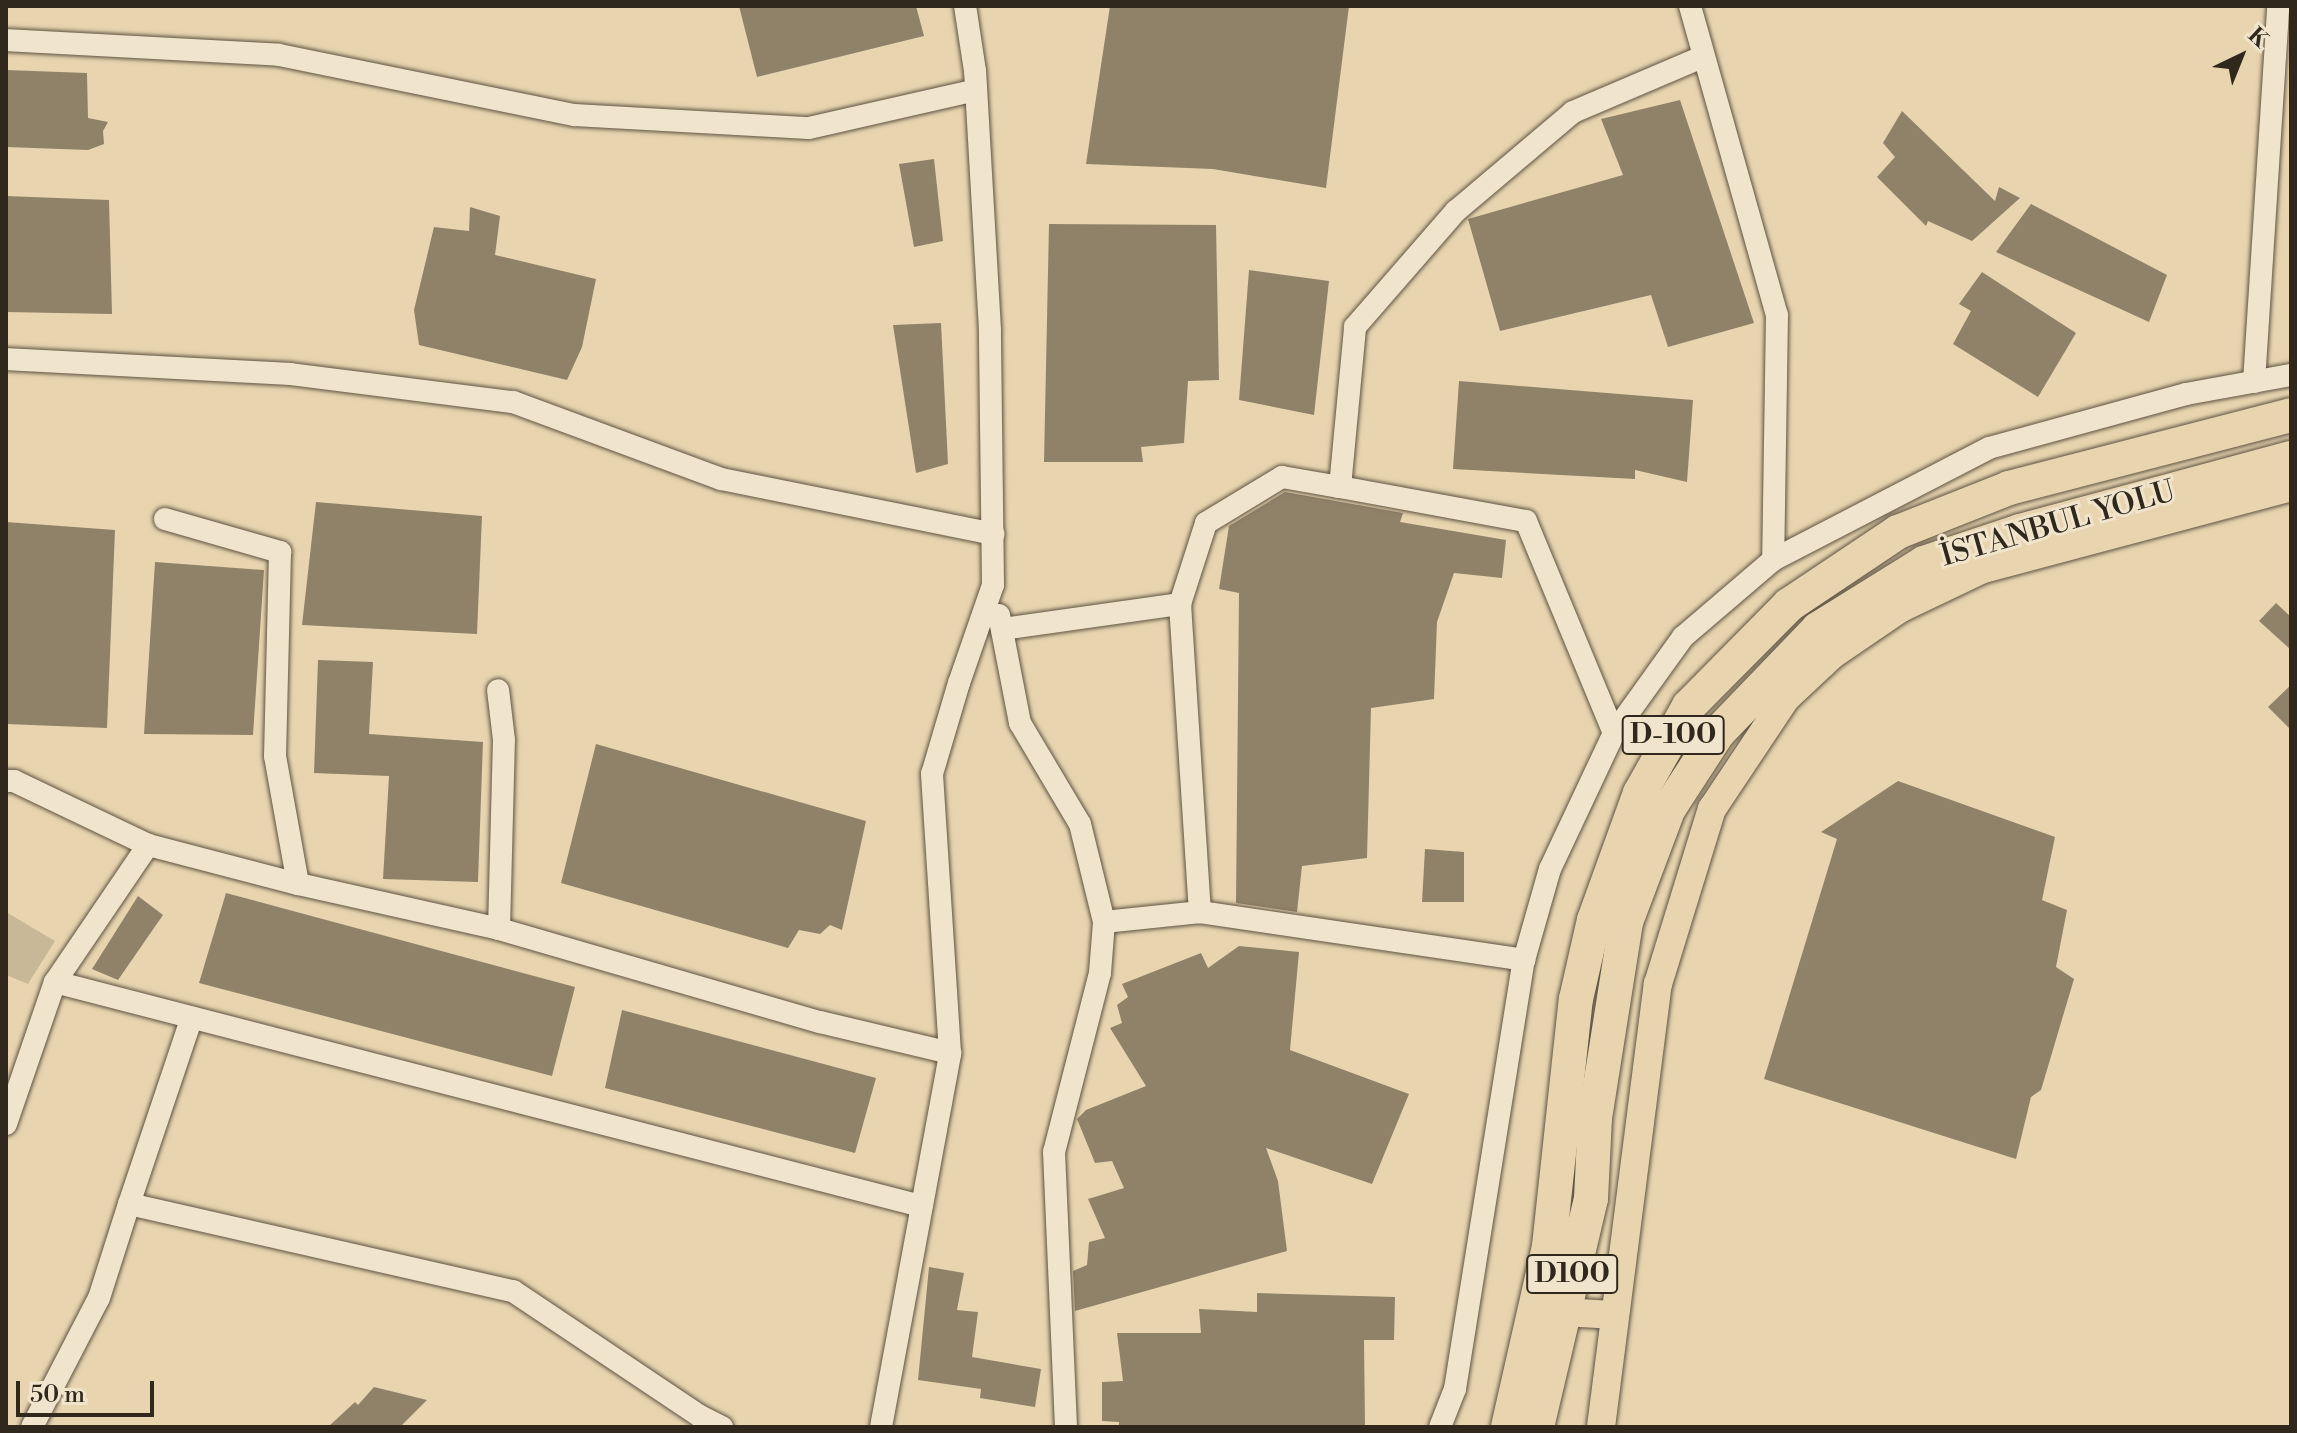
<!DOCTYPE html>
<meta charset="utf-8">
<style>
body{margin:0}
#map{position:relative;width:2297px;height:1433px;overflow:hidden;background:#e8d5b0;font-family:"Libre Bodoni",serif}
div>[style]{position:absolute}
.green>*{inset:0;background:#c9b897}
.building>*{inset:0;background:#908269}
.roads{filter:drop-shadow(0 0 2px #5e5342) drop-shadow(0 0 2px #5e5342)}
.minor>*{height:22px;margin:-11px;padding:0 11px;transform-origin:11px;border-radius:11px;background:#f0e4cc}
.major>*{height:28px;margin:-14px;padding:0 14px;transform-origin:14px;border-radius:14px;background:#e8d5b0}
.highway>*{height:34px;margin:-17px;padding:0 17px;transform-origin:17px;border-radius:17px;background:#e8d5b0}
span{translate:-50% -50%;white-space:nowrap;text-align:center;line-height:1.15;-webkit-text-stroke:6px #f0e4cc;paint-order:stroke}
.shield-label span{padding:2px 6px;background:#f0e4cc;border:2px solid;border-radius:6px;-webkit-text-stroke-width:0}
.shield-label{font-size:28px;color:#30281d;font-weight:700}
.street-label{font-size:30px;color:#30281d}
.frame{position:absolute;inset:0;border:8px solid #30281d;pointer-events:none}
.north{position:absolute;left:2201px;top:16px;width:80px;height:80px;-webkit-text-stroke:6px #f0e4cc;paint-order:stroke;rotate:43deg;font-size:22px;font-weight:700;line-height:32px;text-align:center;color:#30281d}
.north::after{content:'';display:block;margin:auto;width:28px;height:36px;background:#30281d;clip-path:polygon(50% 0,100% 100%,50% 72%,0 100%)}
.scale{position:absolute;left:16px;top:1381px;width:138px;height:36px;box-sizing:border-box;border:4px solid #30281d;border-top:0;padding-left:10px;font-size:24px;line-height:28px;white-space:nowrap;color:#30281d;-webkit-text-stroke:6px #f0e4cc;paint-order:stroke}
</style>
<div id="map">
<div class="green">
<div style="clip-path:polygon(6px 912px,55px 941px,28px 984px,6px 975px)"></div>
</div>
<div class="building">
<div style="clip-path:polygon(739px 6px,916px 6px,924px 36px,757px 77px)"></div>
<div style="clip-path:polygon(1110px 6px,1349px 6px,1326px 188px,1213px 169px,1086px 164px)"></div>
<div style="clip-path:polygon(6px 70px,87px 73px,88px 118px,108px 122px,103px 131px,104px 144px,88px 150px,6px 147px)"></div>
<div style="clip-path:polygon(1680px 100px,1754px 323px,1668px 347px,1651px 295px,1500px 331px,1468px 219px,1623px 175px,1601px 119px)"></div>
<div style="clip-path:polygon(1902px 111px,1995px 201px,1999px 187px,2020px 198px,1972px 241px,1928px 221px,1926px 226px,1877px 177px,1895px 157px,1883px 143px)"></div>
<div style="clip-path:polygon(934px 159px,943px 241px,914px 247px,899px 164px)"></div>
<div style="clip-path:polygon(6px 196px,109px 200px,112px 314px,6px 312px)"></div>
<div style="clip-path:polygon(2031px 204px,2167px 275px,2149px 322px,1996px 252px)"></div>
<div style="clip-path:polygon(470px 207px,500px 216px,495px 255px,596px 279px,582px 347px,567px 380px,419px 345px,414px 310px,434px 227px,469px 231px)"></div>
<div style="clip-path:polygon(1049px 224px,1216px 225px,1219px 380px,1188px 381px,1184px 443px,1141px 447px,1143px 462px,1044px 462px)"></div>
<div style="clip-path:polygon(1249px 270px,1329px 281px,1314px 415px,1239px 400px)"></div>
<div style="clip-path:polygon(1982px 272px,2076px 333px,2038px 397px,1953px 344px,1971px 311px,1959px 304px)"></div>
<div style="clip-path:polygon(941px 323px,948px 464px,916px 473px,893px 325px)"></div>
<div style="clip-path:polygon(1459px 381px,1693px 400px,1687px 482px,1635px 470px,1635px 479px,1453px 469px)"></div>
<div style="clip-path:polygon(1285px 492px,1403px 513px,1400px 522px,1506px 540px,1502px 578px,1454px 573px,1437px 622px,1434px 699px,1371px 708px,1367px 858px,1302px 866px,1297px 912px,1236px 903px,1239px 593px,1219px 589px,1229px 526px)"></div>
<div style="clip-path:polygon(316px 502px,482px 516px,477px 634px,302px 625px)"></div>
<div style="clip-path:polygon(6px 522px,115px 530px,107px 728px,6px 724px)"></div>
<div style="clip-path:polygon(155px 562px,264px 570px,253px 735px,144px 734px)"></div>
<div style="clip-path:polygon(2276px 603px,2291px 617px,2291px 650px,2259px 621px)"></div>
<div style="clip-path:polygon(318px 660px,373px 662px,369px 734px,483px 742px,478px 882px,383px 879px,389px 776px,314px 773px)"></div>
<div style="clip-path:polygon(2291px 685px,2291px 730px,2268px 707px)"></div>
<div style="clip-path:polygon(596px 744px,866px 821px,842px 930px,830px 925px,820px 934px,799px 930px,788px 948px,561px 883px)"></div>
<div style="clip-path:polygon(1898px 781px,2055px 837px,2042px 900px,2067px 910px,2056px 967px,2074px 979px,2041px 1090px,2031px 1097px,2016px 1159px,1764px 1079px,1837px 839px,1821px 832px)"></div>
<div style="clip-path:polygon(1425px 849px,1464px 852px,1464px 902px,1422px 902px)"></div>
<div style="clip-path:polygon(226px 893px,575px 987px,552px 1076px,199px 983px)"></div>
<div style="clip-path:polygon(138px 896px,163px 915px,118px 980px,92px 969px)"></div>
<div style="clip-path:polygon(1239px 946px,1299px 952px,1290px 1050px,1409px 1094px,1372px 1184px,1266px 1148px,1278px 1181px,1287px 1251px,1075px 1311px,1073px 1271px,1087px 1265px,1089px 1242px,1105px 1238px,1088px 1199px,1124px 1188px,1112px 1161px,1095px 1163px,1077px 1119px,1086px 1110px,1146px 1086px,1110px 1028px,1122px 1023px,1117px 1005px,1128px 997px,1122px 984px,1201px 953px,1208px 968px)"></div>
<div style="clip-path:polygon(622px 1010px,876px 1078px,855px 1153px,605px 1088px)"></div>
<div style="clip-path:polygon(929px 1267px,964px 1273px,957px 1310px,978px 1312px,972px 1357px,1041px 1369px,1035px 1407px,980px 1398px,981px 1389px,918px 1380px)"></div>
<div style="clip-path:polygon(1257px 1293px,1395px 1297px,1394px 1340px,1364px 1340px,1365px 1427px,1119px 1427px,1119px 1422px,1102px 1421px,1102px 1382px,1123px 1381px,1117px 1333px,1201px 1333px,1199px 1309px,1257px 1312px)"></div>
<div style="clip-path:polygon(374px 1387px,427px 1400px,400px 1427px,328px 1427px,355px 1402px,358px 1405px)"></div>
</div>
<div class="roads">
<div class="minor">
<div style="left:1690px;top:6px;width:321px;rotate:74.3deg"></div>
<div style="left:1777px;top:315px;width:245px;rotate:90.9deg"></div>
<div style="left:6px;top:40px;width:273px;rotate:3.1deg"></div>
<div style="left:279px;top:55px;width:301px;rotate:11.5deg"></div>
<div style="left:574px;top:115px;width:235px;rotate:3.2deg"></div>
<div style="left:809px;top:128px;width:171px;rotate:-12.8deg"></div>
<div style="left:6px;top:359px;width:284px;rotate:3deg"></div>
<div style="left:290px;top:374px;width:225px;rotate:7.2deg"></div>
<div style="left:513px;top:402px;width:222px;rotate:20.3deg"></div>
<div style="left:721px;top:479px;width:278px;rotate:11.4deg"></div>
<div style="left:2254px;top:382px;width:377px;rotate:-86.3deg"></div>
<div style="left:1340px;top:487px;width:189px;rotate:10.4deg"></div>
<div style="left:1526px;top:521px;width:230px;rotate:67.5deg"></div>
<div style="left:165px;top:519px;width:120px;rotate:16deg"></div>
<div style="left:280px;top:552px;width:204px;rotate:91.4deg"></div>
<div style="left:275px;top:756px;width:130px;rotate:79.8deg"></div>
<div style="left:1180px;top:604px;width:309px;rotate:86.3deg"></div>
<div style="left:999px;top:615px;width:110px;rotate:79deg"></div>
<div style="left:1020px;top:723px;width:117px;rotate:59.3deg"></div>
<div style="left:1080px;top:824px;width:101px;rotate:76.2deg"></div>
<div style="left:1104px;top:922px;width:51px;rotate:94.5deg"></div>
<div style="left:1100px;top:973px;width:185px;rotate:104.4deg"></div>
<div style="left:1054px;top:1152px;width:275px;rotate:87.5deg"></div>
<div style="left:1002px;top:629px;width:180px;rotate:-8deg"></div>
<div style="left:1180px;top:604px;width:85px;rotate:-72.2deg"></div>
<div style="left:1206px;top:523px;width:89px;rotate:-31.2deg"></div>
<div style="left:1282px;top:477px;width:59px;rotate:9.8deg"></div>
<div style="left:1340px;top:487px;width:161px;rotate:-84.6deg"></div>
<div style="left:1355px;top:327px;width:154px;rotate:-49deg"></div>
<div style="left:1456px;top:211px;width:153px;rotate:-40.2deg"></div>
<div style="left:1573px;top:112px;width:140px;rotate:-23.1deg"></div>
<div style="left:6px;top:781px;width:8px"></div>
<div style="left:14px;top:781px;width:148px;rotate:25.5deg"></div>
<div style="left:1104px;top:922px;width:97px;rotate:-5.9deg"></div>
<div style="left:1200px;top:912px;width:328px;rotate:8.4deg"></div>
<div style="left:499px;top:929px;width:334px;rotate:16.2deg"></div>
<div style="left:820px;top:1022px;width:134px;rotate:13.4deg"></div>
<div style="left:55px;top:982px;width:895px;rotate:14.5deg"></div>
<div style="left:6px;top:1124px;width:150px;rotate:-71deg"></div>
<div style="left:55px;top:982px;width:166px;rotate:-55.8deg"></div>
<div style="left:148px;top:845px;width:155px;rotate:14.6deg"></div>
<div style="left:298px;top:884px;width:206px;rotate:12.6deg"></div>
<div style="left:499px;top:929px;width:189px;rotate:-88.5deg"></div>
<div style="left:504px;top:740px;width:50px;rotate:-96.8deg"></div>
<div style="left:129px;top:1204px;width:194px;rotate:-71.4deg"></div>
<div style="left:32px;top:1427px;width:145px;rotate:-62.6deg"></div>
<div style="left:99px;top:1298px;width:99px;rotate:-72.3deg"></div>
<div style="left:129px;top:1204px;width:394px;rotate:12.8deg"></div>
<div style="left:513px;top:1291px;width:225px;rotate:33.8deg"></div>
<div style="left:700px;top:1416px;width:25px;rotate:27deg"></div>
<div style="left:881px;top:1427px;width:380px;rotate:-79.5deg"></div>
<div style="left:950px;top:1053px;width:280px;rotate:-93.7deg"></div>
<div style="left:932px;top:774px;width:95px;rotate:-73.5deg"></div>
<div style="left:959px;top:683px;width:104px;rotate:-70.9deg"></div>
<div style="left:993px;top:585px;width:255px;rotate:-90.7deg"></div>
<div style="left:990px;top:330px;width:259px;rotate:-93.3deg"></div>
<div style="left:975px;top:71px;width:66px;rotate:-98.7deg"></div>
<div style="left:1440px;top:1427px;width:41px;rotate:-68.5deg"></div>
<div style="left:1455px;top:1389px;width:435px;rotate:-80.9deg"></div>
<div style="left:1524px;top:960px;width:95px;rotate:-74.1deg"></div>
<div style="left:1550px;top:869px;width:150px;rotate:-64.8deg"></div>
<div style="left:1614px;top:733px;width:118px;rotate:-54.3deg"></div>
<div style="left:1683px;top:637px;width:118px;rotate:-40.5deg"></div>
<div style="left:1773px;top:560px;width:243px;rotate:-27.4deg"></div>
<div style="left:1989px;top:448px;width:204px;rotate:-15.3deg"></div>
<div style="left:2186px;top:394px;width:107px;rotate:-10.3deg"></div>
</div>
<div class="major">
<div style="left:1564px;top:1312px;width:51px;rotate:3.4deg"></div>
<div style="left:1601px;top:1427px;width:447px;rotate:-82.7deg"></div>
<div style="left:1658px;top:984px;width:183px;rotate:-72.9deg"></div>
<div style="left:1712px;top:809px;width:133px;rotate:-56.3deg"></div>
<div style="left:1786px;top:698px;width:63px;rotate:-43.1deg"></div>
<div style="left:1832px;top:655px;width:83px;rotate:-34.3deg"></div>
<div style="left:1901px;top:608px;width:91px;rotate:-25.4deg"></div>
<div style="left:1983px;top:569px;width:319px;rotate:-14.9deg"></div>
</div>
<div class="highway">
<div style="left:1508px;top:1427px;width:186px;rotate:-77.2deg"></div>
<div style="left:1549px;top:1246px;width:248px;rotate:-83.8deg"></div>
<div style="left:1576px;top:999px;width:81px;rotate:-77.2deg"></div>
<div style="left:1594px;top:920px;width:135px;rotate:-70.1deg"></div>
<div style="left:1640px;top:793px;width:100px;rotate:-60.6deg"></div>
<div style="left:1689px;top:706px;width:142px;rotate:-45.3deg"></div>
<div style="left:1789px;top:605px;width:131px;rotate:-33.8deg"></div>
<div style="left:1898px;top:532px;width:119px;rotate:-21.6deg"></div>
<div style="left:2009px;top:488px;width:291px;rotate:-14.5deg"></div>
<div style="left:1537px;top:1427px;width:234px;rotate:-76.7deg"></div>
<div style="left:1591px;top:1199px;width:81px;rotate:-87.2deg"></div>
<div style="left:1595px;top:1118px;width:198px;rotate:-81deg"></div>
<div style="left:1626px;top:922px;width:120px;rotate:-69.4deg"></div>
<div style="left:1668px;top:810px;width:92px;rotate:-57deg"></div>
<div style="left:1718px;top:733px;width:144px;rotate:-46.1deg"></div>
<div style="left:1818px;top:629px;width:125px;rotate:-31.9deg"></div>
<div style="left:1924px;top:563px;width:101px;rotate:-18.4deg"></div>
<div style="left:2020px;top:531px;width:281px;rotate:-15.1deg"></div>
</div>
</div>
<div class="shield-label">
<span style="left:1673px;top:735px">D-100</span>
<span style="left:1572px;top:1274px">D100</span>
</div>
<div class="street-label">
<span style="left:2058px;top:524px;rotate:-16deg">İSTANBUL YOLU</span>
</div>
<div class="frame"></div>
<div class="north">K</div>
<div class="scale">50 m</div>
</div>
